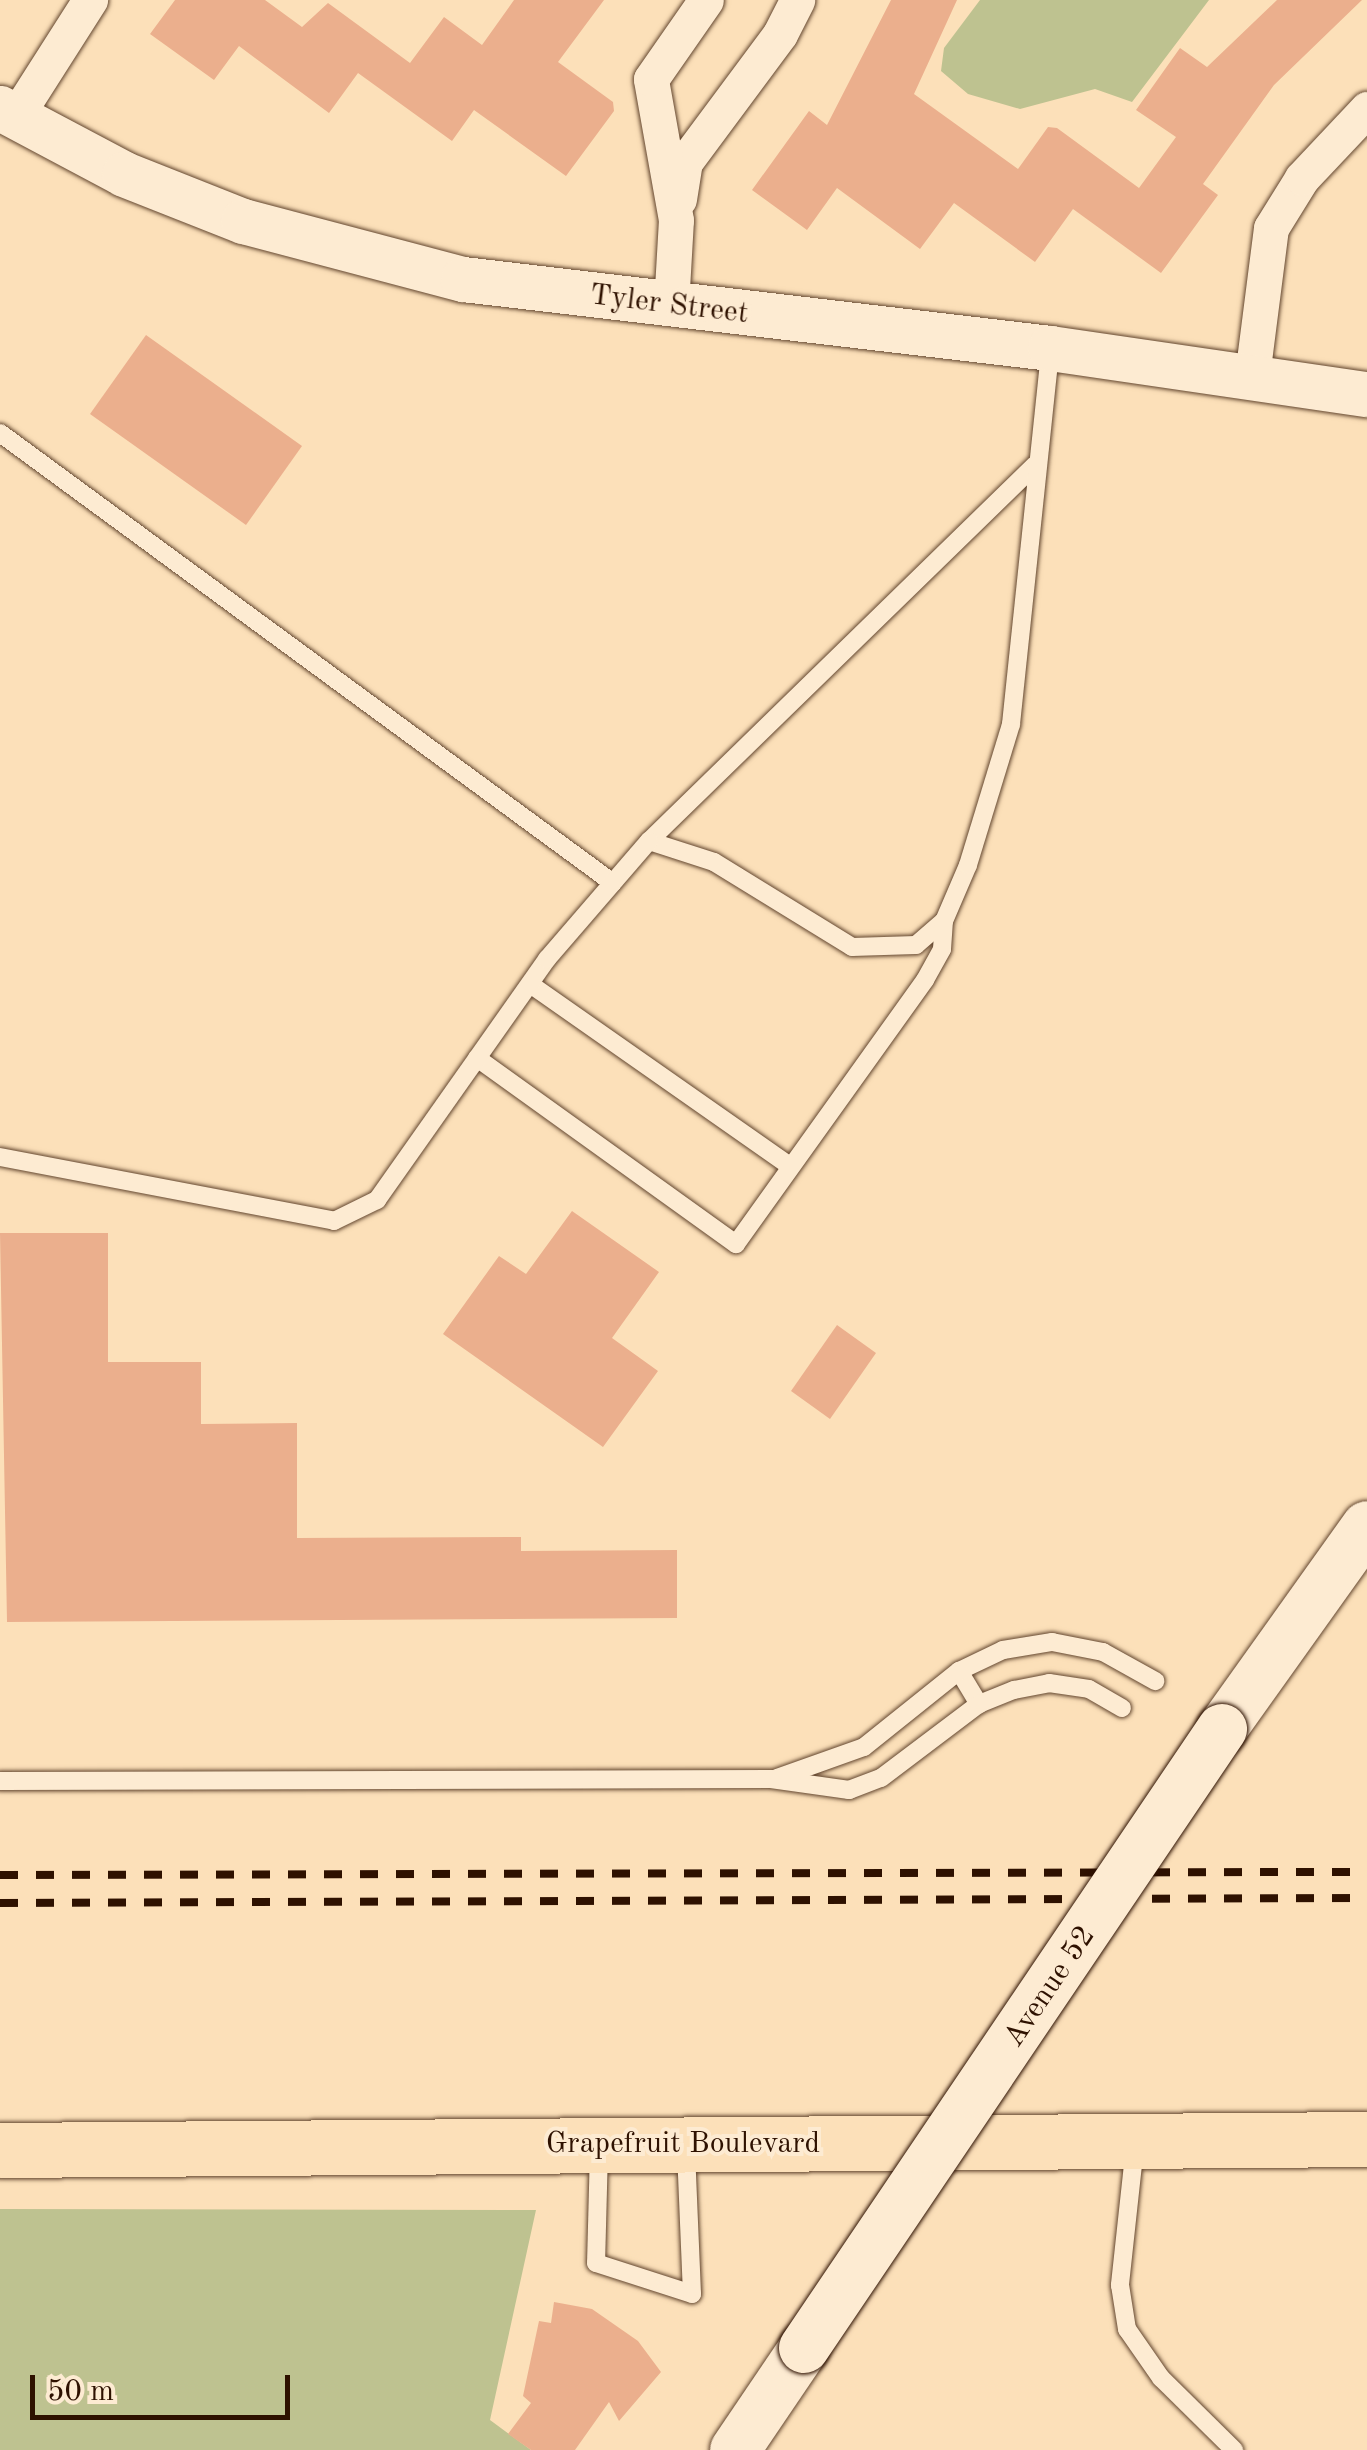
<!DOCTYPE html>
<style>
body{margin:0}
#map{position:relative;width:1367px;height:2450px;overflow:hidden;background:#fce0b9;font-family:"Old Standard TT",serif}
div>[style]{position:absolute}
.green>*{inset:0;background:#bec290}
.building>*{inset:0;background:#ebaf8d}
.roads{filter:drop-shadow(0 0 2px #62452e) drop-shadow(0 0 2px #62452e)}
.service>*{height:18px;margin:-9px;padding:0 9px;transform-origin:9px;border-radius:9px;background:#fdebd2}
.minor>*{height:35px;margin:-17.5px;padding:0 17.5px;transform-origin:17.5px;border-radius:17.5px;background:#fdebd2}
.tertiary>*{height:45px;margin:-22.5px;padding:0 22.5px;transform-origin:22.5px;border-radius:22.5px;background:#fdebd2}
.secondary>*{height:50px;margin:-25px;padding:0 25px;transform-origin:25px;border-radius:25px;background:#fdebd2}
.primary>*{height:55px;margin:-27.5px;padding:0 27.5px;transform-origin:27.5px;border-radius:27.5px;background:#fce0b9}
.rail>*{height:8px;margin-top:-4px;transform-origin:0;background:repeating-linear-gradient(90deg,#2e1100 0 18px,transparent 0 36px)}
.bridges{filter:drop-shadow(0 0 2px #2e1100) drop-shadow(0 0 2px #2e1100)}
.secondary-bridge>*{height:50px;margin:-25px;padding:0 25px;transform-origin:25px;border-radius:25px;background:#fdebd2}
span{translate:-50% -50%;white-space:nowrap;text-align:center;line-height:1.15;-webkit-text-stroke:8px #fdebd2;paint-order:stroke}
.street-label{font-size:30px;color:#2e1100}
.scale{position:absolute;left:30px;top:2375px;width:260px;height:45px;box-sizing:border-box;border:5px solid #2e1100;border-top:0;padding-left:12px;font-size:30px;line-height:35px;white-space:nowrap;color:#2e1100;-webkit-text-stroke:8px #fdebd2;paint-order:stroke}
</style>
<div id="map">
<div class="green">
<div style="clip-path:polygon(980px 0,1209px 0,1132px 102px,1095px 89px,1020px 109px,968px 94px,941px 71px,944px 48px)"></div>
<div style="clip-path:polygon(0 2209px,536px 2210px,490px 2420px,531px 2450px,0 2450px)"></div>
</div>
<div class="building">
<div style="clip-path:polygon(175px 0,265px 0,302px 27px,328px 3px,410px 63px,444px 17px,482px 45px,514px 0,604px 0,558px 62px,613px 102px,614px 111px,566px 176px,474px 110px,452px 141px,358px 73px,329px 113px,239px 46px,214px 80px,150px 34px)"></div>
<div style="clip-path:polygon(891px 0,957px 0,914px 94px,1018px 169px,1048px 127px,1057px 128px,1139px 188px,1176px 137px,1136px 110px,1180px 48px,1207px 67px,1277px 0,1362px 0,1274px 85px,1203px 184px,1218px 195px,1161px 273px,1073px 209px,1035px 262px,954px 203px,920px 249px,837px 188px,807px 230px,752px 190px,809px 111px,827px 125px)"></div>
<div style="clip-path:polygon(146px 335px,302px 446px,246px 525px,90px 414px)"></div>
<div style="clip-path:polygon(572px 1211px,659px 1272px,612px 1338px,658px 1371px,603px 1447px,443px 1334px,499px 1256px,526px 1274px)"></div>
<div style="clip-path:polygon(0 1233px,108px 1233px,108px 1362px,201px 1362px,201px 1424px,297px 1423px,297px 1538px,521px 1537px,521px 1551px,677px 1550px,677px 1618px,7px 1622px)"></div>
<div style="clip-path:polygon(837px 1325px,876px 1353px,830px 1419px,791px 1391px)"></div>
<div style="clip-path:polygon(554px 2302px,592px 2309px,638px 2341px,661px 2372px,619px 2421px,609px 2402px,575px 2450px,531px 2450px,508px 2434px,531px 2403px,523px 2396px,539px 2321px,551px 2323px)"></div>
</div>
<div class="roads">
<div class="service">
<div style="left:0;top:433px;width:760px;rotate:36.28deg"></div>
<div style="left:1035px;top:465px;width:539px;rotate:135.75deg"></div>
<div style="left:649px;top:841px;width:68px;rotate:17.9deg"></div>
<div style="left:714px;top:862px;width:162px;rotate:31.6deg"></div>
<div style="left:852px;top:947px;width:64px;rotate:-1.8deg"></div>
<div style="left:916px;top:945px;width:37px;rotate:-41deg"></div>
<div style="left:944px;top:921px;width:61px;rotate:-66.8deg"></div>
<div style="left:968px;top:865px;width:147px;rotate:-73deg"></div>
<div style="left:1011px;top:724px;width:376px;rotate:-84deg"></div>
<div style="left:530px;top:984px;width:317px;rotate:35deg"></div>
<div style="left:477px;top:1058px;width:319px;rotate:35.7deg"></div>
<div style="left:736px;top:1244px;width:325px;rotate:-54.4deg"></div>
<div style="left:925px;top:980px;width:35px;rotate:-61deg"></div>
<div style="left:942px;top:949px;width:28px;rotate:-86deg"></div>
<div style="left:0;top:1157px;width:340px;rotate:10.8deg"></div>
<div style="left:334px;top:1221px;width:48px;rotate:-26deg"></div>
<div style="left:377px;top:1200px;width:295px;rotate:-54.8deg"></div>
<div style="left:547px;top:959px;width:156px;rotate:-49.2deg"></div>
<div style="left:959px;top:1671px;width:39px;rotate:59deg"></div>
<div style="left:777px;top:1778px;width:92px;rotate:-19.6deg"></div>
<div style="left:864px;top:1747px;width:122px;rotate:-38.7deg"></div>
<div style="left:959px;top:1671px;width:49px;rotate:-25.5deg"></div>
<div style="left:1003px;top:1650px;width:50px;rotate:-9.3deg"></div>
<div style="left:1052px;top:1642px;width:52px;rotate:11.1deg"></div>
<div style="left:1103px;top:1652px;width:60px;rotate:29.1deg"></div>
<div style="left:0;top:1781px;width:771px;rotate:-0.15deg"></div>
<div style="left:771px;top:1779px;width:79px;rotate:8deg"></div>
<div style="left:849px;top:1790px;width:34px;rotate:-21deg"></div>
<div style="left:881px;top:1778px;width:123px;rotate:-37.1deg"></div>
<div style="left:979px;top:1704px;width:38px;rotate:-22deg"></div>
<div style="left:1014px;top:1690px;width:36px;rotate:-11deg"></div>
<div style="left:1049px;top:1683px;width:40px;rotate:8.5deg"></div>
<div style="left:1089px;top:1689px;width:38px;rotate:30deg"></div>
<div style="left:1135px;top:2146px;width:140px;rotate:96.2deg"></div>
<div style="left:1120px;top:2285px;width:45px;rotate:81deg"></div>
<div style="left:1127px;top:2329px;width:60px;rotate:55.2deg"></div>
<div style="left:1161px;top:2378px;width:103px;rotate:44.6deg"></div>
<div style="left:599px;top:2150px;width:113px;rotate:91.5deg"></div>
<div style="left:596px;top:2263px;width:101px;rotate:17.9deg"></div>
<div style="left:692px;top:2294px;width:146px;rotate:-92.4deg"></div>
</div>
<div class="minor">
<div style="left:16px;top:116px;width:138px;rotate:-57.5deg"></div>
<div style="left:679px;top:199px;width:37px;rotate:-81deg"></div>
<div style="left:685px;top:162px;width:159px;rotate:-53.4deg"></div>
<div style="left:780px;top:34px;width:38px;rotate:-63deg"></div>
<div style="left:671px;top:306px;width:86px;rotate:-86.7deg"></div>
<div style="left:676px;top:220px;width:143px;rotate:-100.1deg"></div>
<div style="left:651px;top:79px;width:96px;rotate:-55.2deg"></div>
<div style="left:1252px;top:376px;width:149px;rotate:-82.7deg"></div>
<div style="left:1271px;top:228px;width:59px;rotate:-58.2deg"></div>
<div style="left:1302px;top:178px;width:95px;rotate:-46.7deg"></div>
</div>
<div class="tertiary">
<div style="left:0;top:108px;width:140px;rotate:28deg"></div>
<div style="left:124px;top:174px;width:128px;rotate:21.6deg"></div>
<div style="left:243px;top:221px;width:228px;rotate:14.8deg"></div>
<div style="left:463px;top:279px;width:591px;rotate:6.7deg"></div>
<div style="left:1050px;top:348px;width:320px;rotate:8.3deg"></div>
</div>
<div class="secondary">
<div style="left:1222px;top:1729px;width:249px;rotate:-54.5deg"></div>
<div style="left:735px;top:2450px;width:123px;rotate:-55.9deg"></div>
</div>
<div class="primary">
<div style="left:0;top:2150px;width:1367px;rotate:-0.46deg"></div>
</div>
</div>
<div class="rail">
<div style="left:0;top:1875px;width:1367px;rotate:-0.13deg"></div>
<div style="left:0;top:1903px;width:1367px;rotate:-0.21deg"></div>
</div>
<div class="bridges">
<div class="secondary-bridge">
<div style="left:804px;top:2348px;width:747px;rotate:-55.97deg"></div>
</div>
</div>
<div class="street-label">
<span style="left:669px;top:305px;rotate:7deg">Tyler Street</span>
<span style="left:1050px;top:1987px;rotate:-56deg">Avenue 52</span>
<span style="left:683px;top:2144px">Grapefruit Boulevard</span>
</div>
<div class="scale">50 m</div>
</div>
